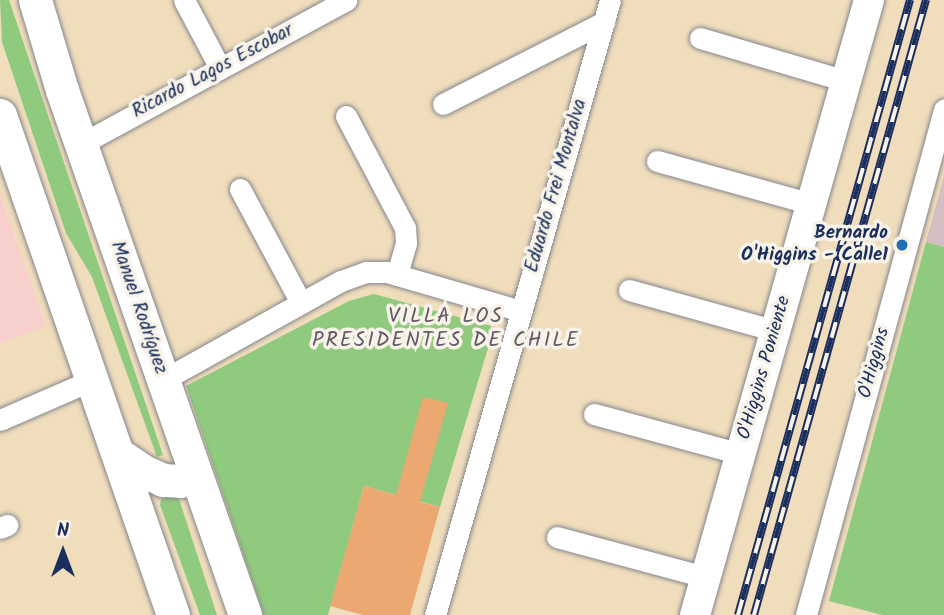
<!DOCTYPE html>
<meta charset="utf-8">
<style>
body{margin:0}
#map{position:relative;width:944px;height:615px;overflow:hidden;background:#f0ddbc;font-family:Kalam,sans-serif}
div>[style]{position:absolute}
.built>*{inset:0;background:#f7d0cd}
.industrial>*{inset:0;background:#d2bec3}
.green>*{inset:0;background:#90ca7e}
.building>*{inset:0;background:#eba971}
.roads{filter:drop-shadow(0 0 2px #86868d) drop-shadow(0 0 2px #86868d)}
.street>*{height:21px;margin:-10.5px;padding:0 10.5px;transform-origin:10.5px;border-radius:10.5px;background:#fff}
.secondary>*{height:30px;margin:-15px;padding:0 15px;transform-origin:15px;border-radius:15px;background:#fff}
.primary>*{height:33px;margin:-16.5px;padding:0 16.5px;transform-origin:16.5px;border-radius:16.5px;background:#fff}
.rail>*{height:8px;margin-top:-4px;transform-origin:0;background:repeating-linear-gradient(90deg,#f7f3e8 0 16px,#1b2f5e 0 32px);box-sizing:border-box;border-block:2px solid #1b2f5e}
.dots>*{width:19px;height:19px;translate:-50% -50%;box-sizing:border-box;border:4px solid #f7f3e8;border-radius:50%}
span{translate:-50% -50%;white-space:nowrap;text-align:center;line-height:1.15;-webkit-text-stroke:7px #f7f3e8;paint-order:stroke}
.street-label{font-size:19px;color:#1b2f5e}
.poi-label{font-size:19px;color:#1b2f5e;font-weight:700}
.right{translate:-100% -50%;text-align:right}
.neighbourhood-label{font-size:21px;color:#645a65;letter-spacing:2px}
.north{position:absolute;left:28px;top:517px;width:70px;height:70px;-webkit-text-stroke:5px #f7f3e8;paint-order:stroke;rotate:0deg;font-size:19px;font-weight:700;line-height:28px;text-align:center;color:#1b2f5e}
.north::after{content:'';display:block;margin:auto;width:24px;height:32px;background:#1b2f5e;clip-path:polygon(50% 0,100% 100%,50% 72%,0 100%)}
</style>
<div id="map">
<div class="built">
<div style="clip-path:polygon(0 194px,46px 326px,0 343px)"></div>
</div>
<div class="industrial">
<div style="clip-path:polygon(944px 176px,944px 247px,926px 242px)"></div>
</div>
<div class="green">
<div style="clip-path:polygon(0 0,9px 0,163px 455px,157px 457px,92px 277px,66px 233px,2px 42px)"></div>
<div style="clip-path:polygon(926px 242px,944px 247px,944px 615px,882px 615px,829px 601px)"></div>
<div style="clip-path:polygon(374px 294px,491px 326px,489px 345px,440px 507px,364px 486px,328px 615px,264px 615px,186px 386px,349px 301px)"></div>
<div style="clip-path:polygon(174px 495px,179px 499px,217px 615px,200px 615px,160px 505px,161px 499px)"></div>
</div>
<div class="building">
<div style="clip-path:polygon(423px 397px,448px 403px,420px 502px,440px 507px,410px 615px,363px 615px,330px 606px,364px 486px,396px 495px)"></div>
</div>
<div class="roads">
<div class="street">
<div style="left:184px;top:0;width:77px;rotate:62.1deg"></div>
<div style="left:700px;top:38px;width:152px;rotate:16.4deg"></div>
<div style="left:443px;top:104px;width:181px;rotate:-27deg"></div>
<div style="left:346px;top:116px;width:127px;rotate:62.2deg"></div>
<div style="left:405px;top:228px;width:15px;rotate:86deg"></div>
<div style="left:406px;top:243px;width:33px;rotate:106deg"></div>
<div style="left:81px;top:144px;width:302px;rotate:-28.5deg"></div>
<div style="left:657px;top:161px;width:161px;rotate:15.5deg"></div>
<div style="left:240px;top:189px;width:129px;rotate:61.8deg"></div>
<div style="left:629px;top:290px;width:153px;rotate:15.6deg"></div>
<div style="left:163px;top:380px;width:204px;rotate:-29.1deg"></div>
<div style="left:341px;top:281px;width:27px;rotate:-20deg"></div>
<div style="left:366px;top:272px;width:21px"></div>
<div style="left:387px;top:272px;width:140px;rotate:16.2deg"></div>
<div style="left:594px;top:414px;width:152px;rotate:15.2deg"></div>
<div style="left:0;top:420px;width:100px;rotate:-23.5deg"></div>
<div style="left:0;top:528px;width:8px;rotate:-23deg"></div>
<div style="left:557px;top:537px;width:153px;rotate:15.1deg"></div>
<div style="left:435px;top:615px;width:639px;rotate:-74.12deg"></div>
<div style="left:806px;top:615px;width:524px;rotate:-74.72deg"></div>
</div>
<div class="secondary">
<div style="left:695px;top:615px;width:639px;rotate:-74.2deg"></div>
</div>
<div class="primary">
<div style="left:35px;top:0;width:94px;rotate:73.3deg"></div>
<div style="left:62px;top:90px;width:556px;rotate:70.78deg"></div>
<div style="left:0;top:115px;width:529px;rotate:70.91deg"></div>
<div style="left:118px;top:454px;width:30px;rotate:34deg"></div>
<div style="left:143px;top:471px;width:22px;rotate:24deg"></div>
<div style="left:163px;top:480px;width:17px;rotate:3deg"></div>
<div style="left:180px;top:481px;width:17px;rotate:-21deg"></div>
</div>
</div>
<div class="rail">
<div style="left:738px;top:615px;width:639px;rotate:-74.38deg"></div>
<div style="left:754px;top:615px;width:639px;rotate:-74.38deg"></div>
</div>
<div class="dots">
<div style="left:902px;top:245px;background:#1f6fb2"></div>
</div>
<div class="street-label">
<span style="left:213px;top:72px;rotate:-28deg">Ricardo Lagos Escobar</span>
<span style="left:557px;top:186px;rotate:-74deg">Eduardo Frei Montalva</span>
<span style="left:138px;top:308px;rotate:71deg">Manuel Rodríguez</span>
<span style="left:875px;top:363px;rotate:-75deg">O'Higgins</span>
<span style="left:765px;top:368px;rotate:-74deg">O'Higgins Poniente</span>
</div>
<div class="poi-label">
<span class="right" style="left:888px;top:245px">Bernardo<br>O'Higgins - Calle1</span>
</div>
<div class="neighbourhood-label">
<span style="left:446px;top:329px">VILLA LOS<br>PRESIDENTES DE CHILE</span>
</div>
<div class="north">N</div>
</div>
